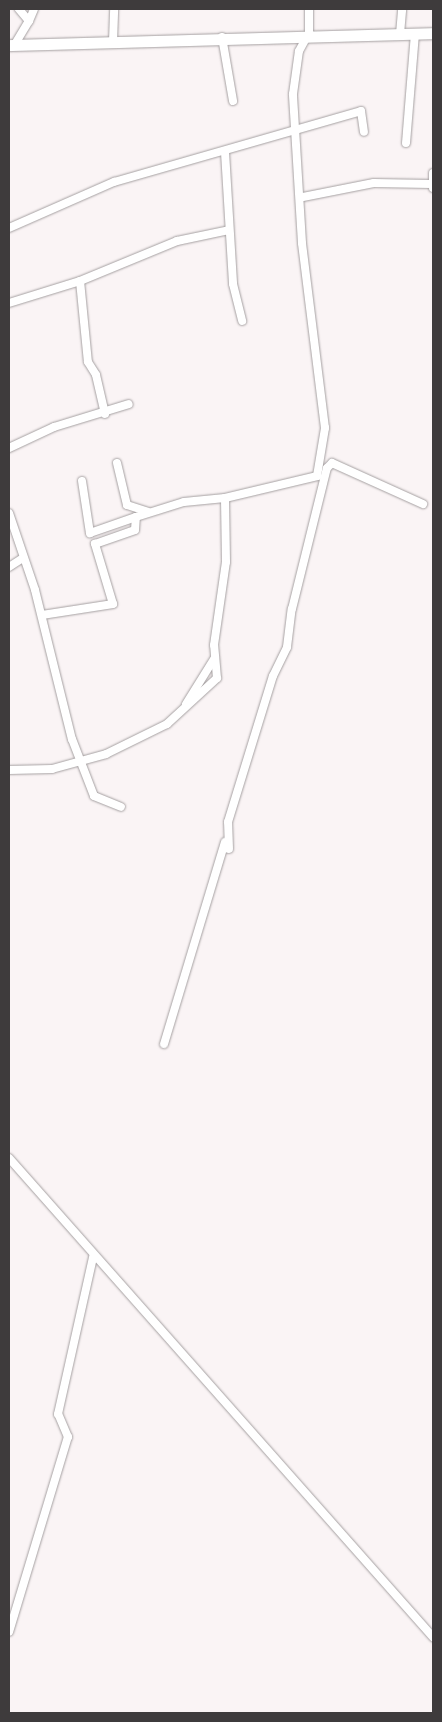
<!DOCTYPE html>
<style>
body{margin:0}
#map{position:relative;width:442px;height:1722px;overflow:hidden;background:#faf4f5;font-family:Figtree,sans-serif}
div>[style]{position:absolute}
.roads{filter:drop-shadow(0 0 1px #a5a0a1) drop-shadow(0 0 1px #a5a0a1)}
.street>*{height:8px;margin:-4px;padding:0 4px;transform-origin:4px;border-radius:4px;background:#fff}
.secondary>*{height:11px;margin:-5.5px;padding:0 5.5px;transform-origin:5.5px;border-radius:5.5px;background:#fff}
span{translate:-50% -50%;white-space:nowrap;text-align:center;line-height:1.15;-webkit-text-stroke:5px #fff;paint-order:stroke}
.frame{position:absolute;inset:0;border:10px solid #3e3b3c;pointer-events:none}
</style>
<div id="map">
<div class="roads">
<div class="street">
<div style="left:29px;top:21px;width:13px;rotate:-67deg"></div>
<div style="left:400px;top:34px;width:25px;rotate:-85deg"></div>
<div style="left:222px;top:37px;width:65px;rotate:80.2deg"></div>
<div style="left:113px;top:42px;width:33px;rotate:-88deg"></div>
<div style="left:15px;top:44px;width:27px;rotate:-59deg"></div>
<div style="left:29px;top:21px;width:16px;rotate:-130deg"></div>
<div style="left:406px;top:143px;width:109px;rotate:-85.3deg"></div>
<div style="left:225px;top:152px;width:132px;rotate:86.5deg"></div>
<div style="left:233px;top:284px;width:38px;rotate:76deg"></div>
<div style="left:433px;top:188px;width:15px;rotate:-90deg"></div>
<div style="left:303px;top:197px;width:72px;rotate:-11.2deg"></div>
<div style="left:374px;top:183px;width:57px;rotate:1deg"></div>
<div style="left:9px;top:228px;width:115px;rotate:-23.7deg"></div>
<div style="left:114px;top:182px;width:257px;rotate:-16deg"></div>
<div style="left:361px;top:111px;width:21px;rotate:82deg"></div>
<div style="left:80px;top:281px;width:81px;rotate:84.4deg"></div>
<div style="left:88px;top:362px;width:15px;rotate:58deg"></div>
<div style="left:96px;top:375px;width:40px;rotate:77deg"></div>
<div style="left:9px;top:303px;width:74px;rotate:-17.2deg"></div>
<div style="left:80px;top:281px;width:105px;rotate:-22.4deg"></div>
<div style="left:177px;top:241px;width:53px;rotate:-11.9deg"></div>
<div style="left:9px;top:448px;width:50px;rotate:-25deg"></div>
<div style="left:54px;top:427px;width:78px;rotate:-17deg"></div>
<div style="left:117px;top:463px;width:43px;rotate:76.6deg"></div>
<div style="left:127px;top:505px;width:22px;rotate:18deg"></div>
<div style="left:82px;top:481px;width:53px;rotate:81.3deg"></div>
<div style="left:90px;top:533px;width:49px;rotate:-19.2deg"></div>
<div style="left:9px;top:513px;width:81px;rotate:71.3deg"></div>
<div style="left:35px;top:590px;width:154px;rotate:76.1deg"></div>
<div style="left:72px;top:739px;width:61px;rotate:68.9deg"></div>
<div style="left:94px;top:796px;width:29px;rotate:22deg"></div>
<div style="left:9px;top:567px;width:17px;rotate:-33deg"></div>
<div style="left:42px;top:615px;width:72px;rotate:-8.8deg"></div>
<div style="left:113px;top:604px;width:63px;rotate:-106.7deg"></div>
<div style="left:95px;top:544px;width:42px;rotate:-19.3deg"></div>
<div style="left:135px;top:530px;width:13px;rotate:-86deg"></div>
<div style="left:136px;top:517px;width:50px;rotate:-17.4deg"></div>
<div style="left:184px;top:502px;width:41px;rotate:-5.6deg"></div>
<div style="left:225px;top:498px;width:95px;rotate:-13.4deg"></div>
<div style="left:317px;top:476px;width:49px;rotate:-80.5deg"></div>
<div style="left:325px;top:428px;width:186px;rotate:-97.1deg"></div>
<div style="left:302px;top:243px;width:149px;rotate:-93.5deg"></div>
<div style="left:293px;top:94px;width:43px;rotate:-82.1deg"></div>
<div style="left:299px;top:51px;width:21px;rotate:-61deg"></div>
<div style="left:309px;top:33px;width:24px;rotate:-90deg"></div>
<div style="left:186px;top:704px;width:53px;rotate:-58.1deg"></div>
<div style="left:9px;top:770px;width:43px;rotate:-1.3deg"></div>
<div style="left:52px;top:769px;width:56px;rotate:-15.5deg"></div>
<div style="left:106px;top:754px;width:68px;rotate:-26.2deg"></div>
<div style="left:167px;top:724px;width:68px;rotate:-42.6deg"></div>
<div style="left:217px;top:678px;width:33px;rotate:-95deg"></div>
<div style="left:214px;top:645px;width:84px;rotate:-81.8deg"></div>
<div style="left:226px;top:562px;width:64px;rotate:-90.9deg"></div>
<div style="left:229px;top:849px;width:27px;rotate:-92deg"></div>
<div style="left:228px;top:822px;width:153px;rotate:-72.9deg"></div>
<div style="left:273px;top:676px;width:32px;rotate:-64deg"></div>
<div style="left:287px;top:647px;width:38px;rotate:-83deg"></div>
<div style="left:292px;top:609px;width:145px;rotate:-76.1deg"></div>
<div style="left:327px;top:468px;width:7px;rotate:-45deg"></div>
<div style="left:332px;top:463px;width:100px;rotate:24.3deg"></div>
<div style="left:164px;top:1044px;width:211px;rotate:-73.2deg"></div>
<div style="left:9px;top:1158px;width:640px;rotate:48.49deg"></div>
<div style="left:9px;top:1632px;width:204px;rotate:-73.2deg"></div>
<div style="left:68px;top:1437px;width:25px;rotate:-113deg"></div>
<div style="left:58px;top:1414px;width:161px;rotate:-77.4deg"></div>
</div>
<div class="secondary">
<div style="left:9px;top:45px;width:424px;rotate:-1.6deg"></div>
</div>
</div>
<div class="frame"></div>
</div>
